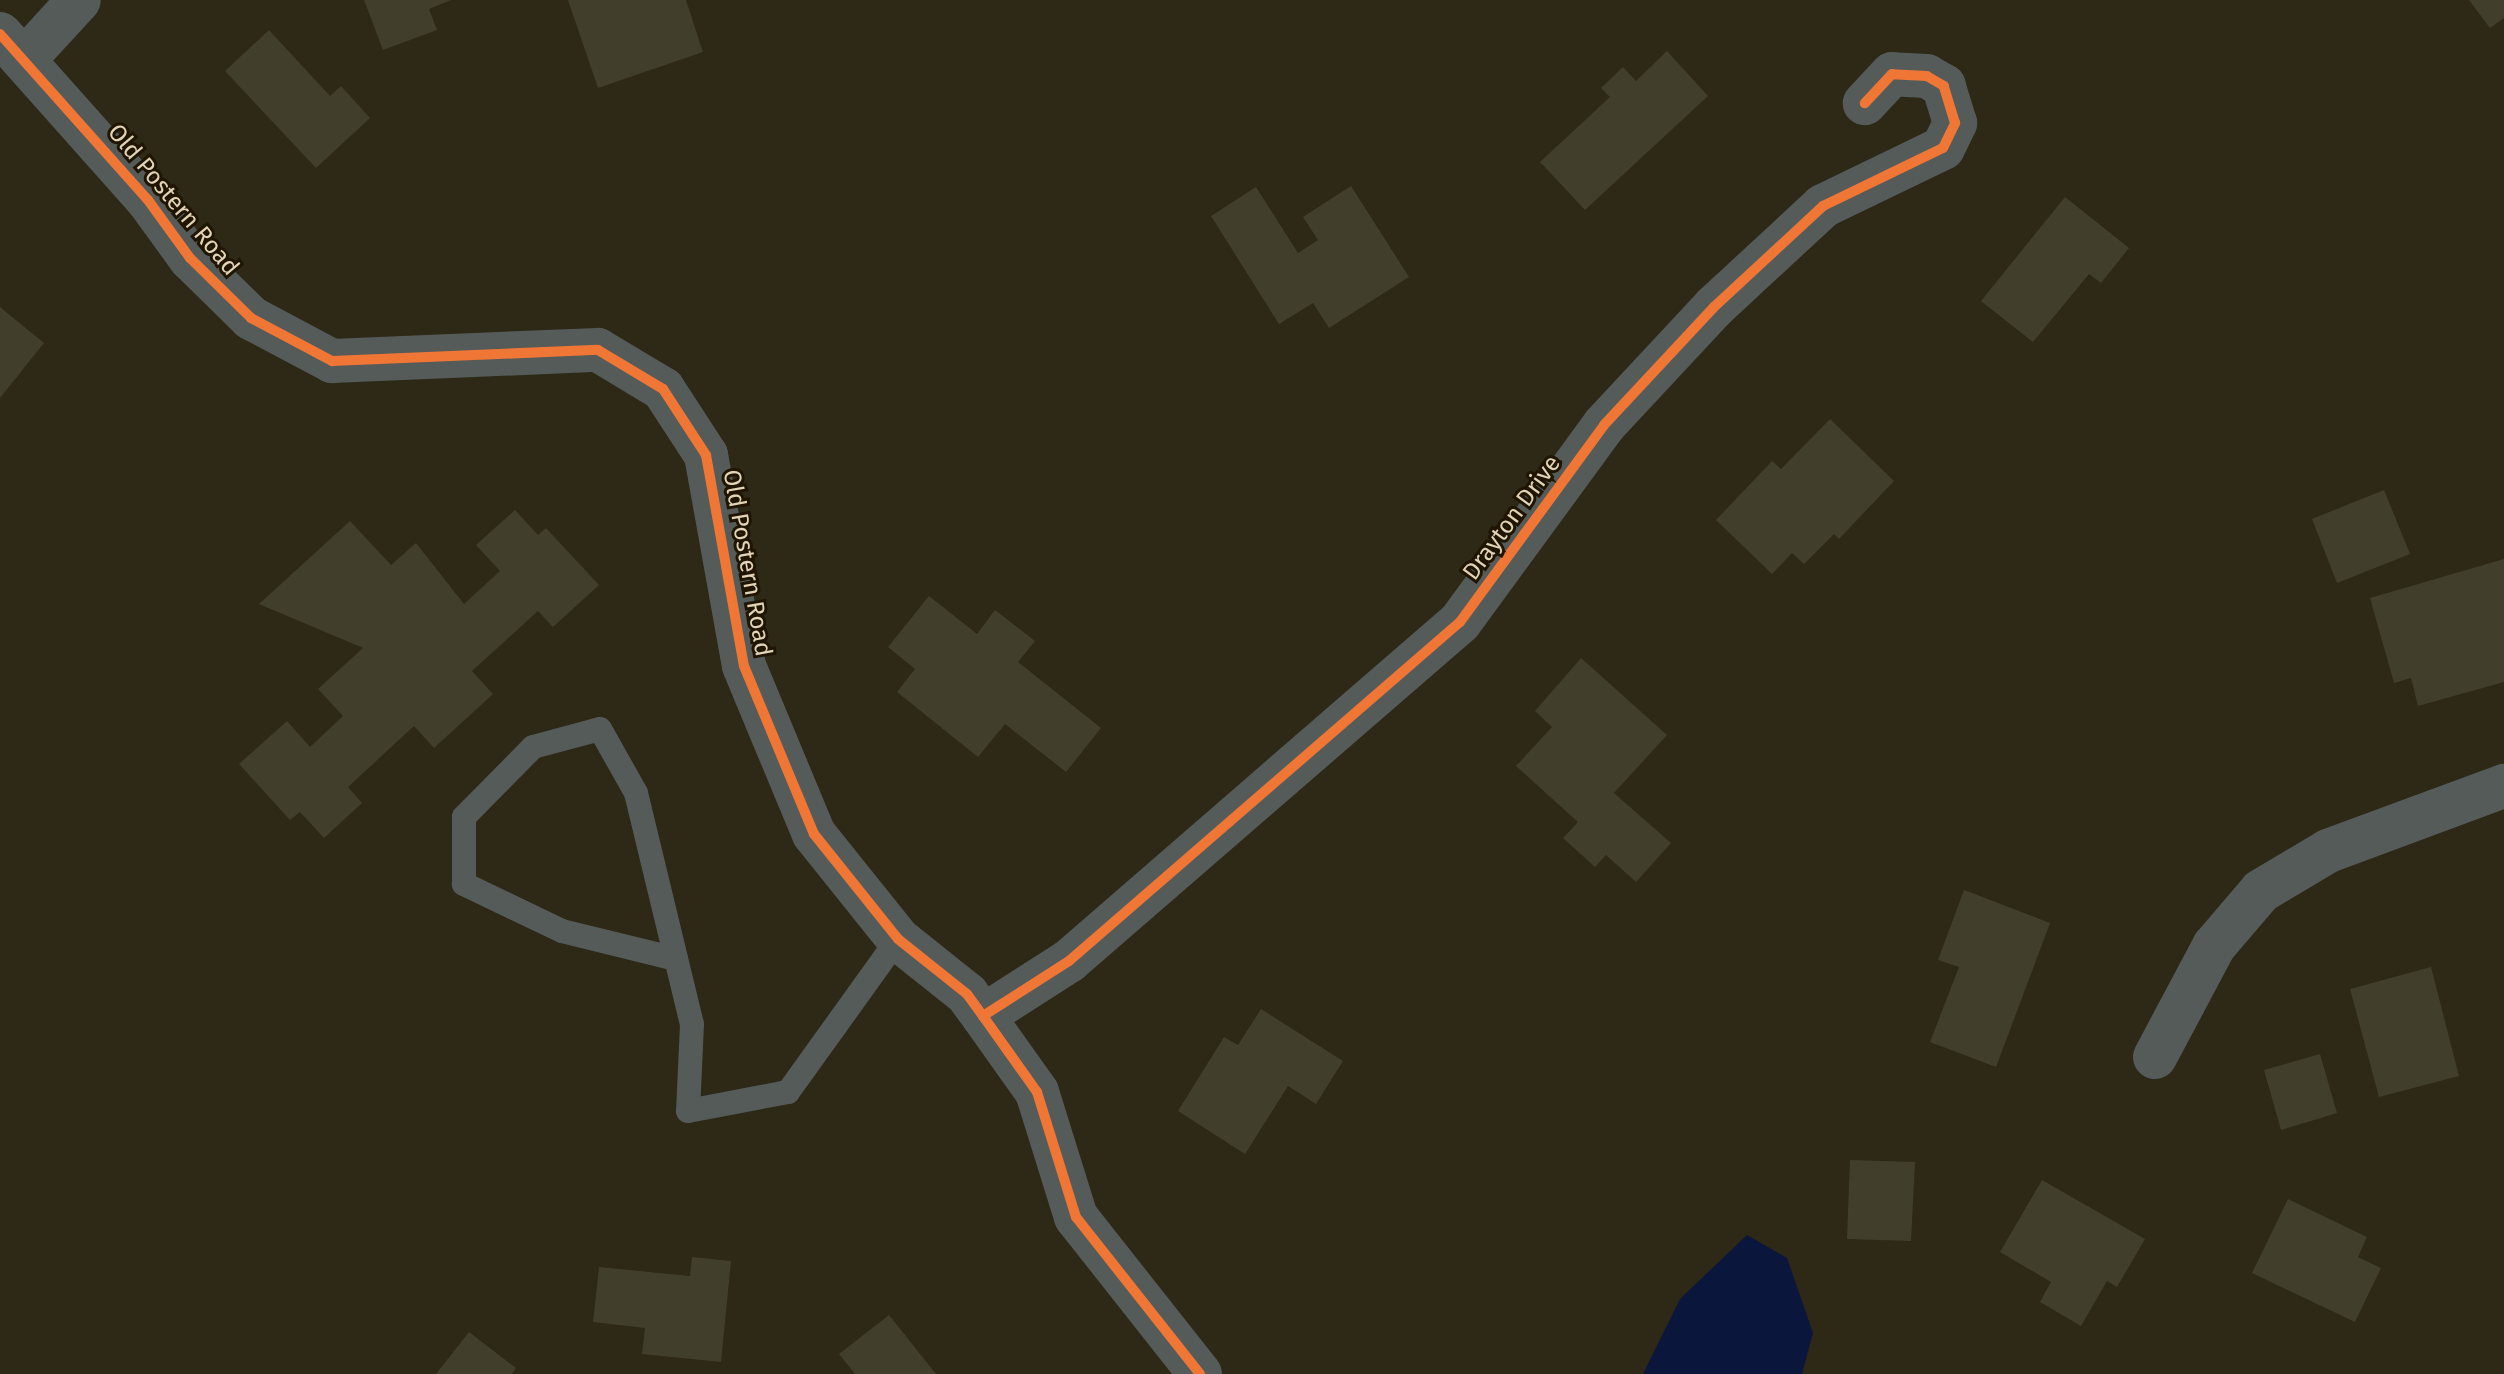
<!DOCTYPE html>
<style>
body{margin:0}
#map{position:relative;width:2504px;height:1374px;overflow:hidden;background:#2e2816;font-family:"Fira Sans",sans-serif}
div>[style]{position:absolute}
.water>*{inset:0;background:#0b163d}
.building>*{inset:0;background:#423e2c}
.lane>*{height:24px;margin:-12px;padding:0 12px;transform-origin:12px;border-radius:12px;background:#545b59}
.street>*{height:44px;margin:-22px;padding:0 22px;transform-origin:22px;border-radius:22px;background:#545b59}
.cycleway>*{height:10px;margin:-5px;padding:0 5px;transform-origin:5px;border-radius:5px;background:#f07635}
span{translate:-50% -50%;white-space:nowrap;text-align:center;line-height:1.15;-webkit-text-stroke:6px #1f1500;paint-order:stroke}
.street-label{font-size:24px;color:#e2d4b7}
</style>
<div id="map">
<div class="water">
<div style="clip-path:polygon(1747px 1235px,1787px 1258px,1813px 1333px,1802px 1374px,1643px 1374px,1680px 1299px)"></div>
</div>
<div class="building">
<div style="clip-path:polygon(364px 0,451px 0,429px 9px,437px 30px,383px 50px)"></div>
<div style="clip-path:polygon(568px 0,686px 0,703px 52px,598px 88px)"></div>
<div style="clip-path:polygon(2469px 0,2504px 0,2504px 18px,2490px 28px)"></div>
<div style="clip-path:polygon(269px 30px,330px 96px,341px 86px,370px 118px,316px 168px,225px 71px)"></div>
<div style="clip-path:polygon(1667px 51px,1708px 96px,1585px 210px,1540px 162px,1610px 97px,1601px 88px,1623px 67px,1636px 81px)"></div>
<div style="clip-path:polygon(1351px 186px,1409px 277px,1329px 328px,1313px 303px,1279px 324px,1211px 216px,1256px 187px,1298px 253px,1318px 240px,1303px 217px)"></div>
<div style="clip-path:polygon(2065px 197px,2129px 248px,2101px 283px,2089px 274px,2033px 342px,1981px 301px)"></div>
<div style="clip-path:polygon(0 307px,44px 343px,0 398px)"></div>
<div style="clip-path:polygon(1830px 419px,1894px 481px,1839px 539px,1834px 534px,1804px 564px,1792px 553px,1772px 574px,1716px 520px,1772px 461px,1781px 469px)"></div>
<div style="clip-path:polygon(2384px 490px,2410px 554px,2337px 583px,2312px 519px)"></div>
<div style="clip-path:polygon(515px 510px,538px 535px,546px 528px,599px 585px,553px 627px,538px 611px,472px 671px,493px 694px,434px 748px,414px 726px,348px 787px,362px 803px,324px 838px,300px 812px,290px 820px,239px 764px,287px 721px,310px 747px,343px 716px,318px 689px,363px 648px,259px 604px,350px 521px,391px 565px,416px 543px,464px 604px,500px 571px,476px 545px)"></div>
<div style="clip-path:polygon(2504px 559px,2504px 682px,2418px 706px,2411px 678px,2394px 683px,2370px 598px)"></div>
<div style="clip-path:polygon(929px 596px,977px 634px,995px 610px,1035px 641px,1018px 662px,1101px 728px,1066px 772px,1005px 724px,978px 757px,897px 692px,915px 669px,888px 647px)"></div>
<div style="clip-path:polygon(1581px 658px,1667px 735px,1614px 793px,1671px 843px,1636px 882px,1606px 855px,1595px 867px,1563px 838px,1578px 822px,1516px 766px,1552px 727px,1535px 711px)"></div>
<div style="clip-path:polygon(1964px 890px,2050px 923px,1996px 1067px,1930px 1042px,1959px 967px,1938px 960px)"></div>
<div style="clip-path:polygon(2431px 967px,2459px 1076px,2379px 1097px,2350px 989px)"></div>
<div style="clip-path:polygon(1261px 1009px,1343px 1061px,1316px 1104px,1288px 1086px,1245px 1154px,1178px 1111px,1224px 1037px,1238px 1045px)"></div>
<div style="clip-path:polygon(2320px 1054px,2337px 1113px,2281px 1130px,2264px 1070px)"></div>
<div style="clip-path:polygon(1850px 1160px,1915px 1162px,1911px 1241px,1847px 1239px)"></div>
<div style="clip-path:polygon(2042px 1180px,2145px 1239px,2117px 1287px,2107px 1281px,2081px 1326px,2040px 1302px,2051px 1282px,2000px 1252px)"></div>
<div style="clip-path:polygon(2288px 1199px,2367px 1237px,2358px 1257px,2381px 1268px,2355px 1322px,2252px 1273px)"></div>
<div style="clip-path:polygon(692px 1257px,731px 1261px,721px 1362px,642px 1354px,645px 1328px,593px 1322px,599px 1267px,690px 1276px)"></div>
<div style="clip-path:polygon(889px 1315px,936px 1374px,855px 1374px,839px 1354px)"></div>
<div style="clip-path:polygon(469px 1332px,516px 1368px,512px 1374px,436px 1374px)"></div>
</div>
<div class="lane">
<div style="left:676px;top:959px;width:117px;rotate:-166.2deg"></div>
<div style="left:562px;top:931px;width:109px;rotate:-154.4deg"></div>
<div style="left:464px;top:884px;width:67px;rotate:-90deg"></div>
<div style="left:464px;top:817px;width:98px;rotate:-45.4deg"></div>
<div style="left:533px;top:747px;width:69px;rotate:-15deg"></div>
<div style="left:600px;top:729px;width:73px;rotate:60.6deg"></div>
<div style="left:636px;top:793px;width:238px;rotate:76.4deg"></div>
<div style="left:692px;top:1024px;width:87px;rotate:92.6deg"></div>
<div style="left:688px;top:1111px;width:102px;rotate:-10.8deg"></div>
<div style="left:788px;top:1092px;width:188px;rotate:-54.3deg"></div>
</div>
<div class="street">
<div style="left:0;top:34px;width:222px;rotate:48.3deg"></div>
<div style="left:148px;top:200px;width:72px;rotate:54.1deg"></div>
<div style="left:190px;top:258px;width:86px;rotate:44.5deg"></div>
<div style="left:251px;top:318px;width:92px;rotate:28deg"></div>
<div style="left:332px;top:361px;width:266px;rotate:-2.4deg"></div>
<div style="left:598px;top:350px;width:76px;rotate:31deg"></div>
<div style="left:663px;top:389px;width:79px;rotate:56.9deg"></div>
<div style="left:706px;top:455px;width:214px;rotate:79.8deg"></div>
<div style="left:744px;top:666px;width:182px;rotate:67.4deg"></div>
<div style="left:814px;top:834px;width:134px;rotate:51.3deg"></div>
<div style="left:898px;top:939px;width:88px;rotate:38.6deg"></div>
<div style="left:967px;top:994px;width:27px;rotate:54deg"></div>
<div style="left:983px;top:1016px;width:93px;rotate:54.6deg"></div>
<div style="left:1037px;top:1092px;width:131px;rotate:72.7deg"></div>
<div style="left:1076px;top:1217px;width:200px;rotate:51.7deg"></div>
<div style="left:24px;top:60px;width:81px;rotate:-47.5deg"></div>
<div style="left:983px;top:1016px;width:102px;rotate:-32.6deg"></div>
<div style="left:1069px;top:961px;width:517px;rotate:-40.93deg"></div>
<div style="left:1460px;top:622px;width:244px;rotate:-53.8deg"></div>
<div style="left:1604px;top:425px;width:161px;rotate:-47deg"></div>
<div style="left:1714px;top:307px;width:149px;rotate:-42.8deg"></div>
<div style="left:1823px;top:206px;width:133px;rotate:-25.8deg"></div>
<div style="left:1943px;top:148px;width:28px;rotate:-64deg"></div>
<div style="left:1955px;top:123px;width:39px;rotate:-107deg"></div>
<div style="left:1944px;top:86px;width:20px;rotate:-150deg"></div>
<div style="left:1927px;top:76px;width:35px;rotate:-177deg"></div>
<div style="left:1892px;top:74px;width:40px;rotate:133deg"></div>
<div style="left:2155px;top:1057px;width:126px;rotate:-62deg"></div>
<div style="left:2214px;top:946px;width:72px;rotate:-49.5deg"></div>
<div style="left:2261px;top:891px;width:78px;rotate:-30.8deg"></div>
<div style="left:2328px;top:851px;width:188px;rotate:-20.3deg"></div>
</div>
<div class="cycleway">
<div style="left:0;top:34px;width:222px;rotate:48.3deg"></div>
<div style="left:148px;top:200px;width:72px;rotate:54.1deg"></div>
<div style="left:190px;top:258px;width:86px;rotate:44.5deg"></div>
<div style="left:251px;top:318px;width:92px;rotate:28deg"></div>
<div style="left:332px;top:361px;width:266px;rotate:-2.4deg"></div>
<div style="left:598px;top:350px;width:76px;rotate:31deg"></div>
<div style="left:663px;top:389px;width:79px;rotate:56.9deg"></div>
<div style="left:706px;top:455px;width:214px;rotate:79.8deg"></div>
<div style="left:744px;top:666px;width:182px;rotate:67.4deg"></div>
<div style="left:814px;top:834px;width:134px;rotate:51.3deg"></div>
<div style="left:898px;top:939px;width:88px;rotate:38.6deg"></div>
<div style="left:967px;top:994px;width:27px;rotate:54deg"></div>
<div style="left:983px;top:1016px;width:93px;rotate:54.6deg"></div>
<div style="left:1037px;top:1092px;width:131px;rotate:72.7deg"></div>
<div style="left:1076px;top:1217px;width:200px;rotate:51.7deg"></div>
<div style="left:983px;top:1016px;width:102px;rotate:-32.6deg"></div>
<div style="left:1069px;top:961px;width:517px;rotate:-40.93deg"></div>
<div style="left:1460px;top:622px;width:244px;rotate:-53.8deg"></div>
<div style="left:1604px;top:425px;width:161px;rotate:-47deg"></div>
<div style="left:1714px;top:307px;width:149px;rotate:-42.8deg"></div>
<div style="left:1823px;top:206px;width:133px;rotate:-25.8deg"></div>
<div style="left:1943px;top:148px;width:28px;rotate:-64deg"></div>
<div style="left:1955px;top:123px;width:39px;rotate:-107deg"></div>
<div style="left:1944px;top:86px;width:20px;rotate:-150deg"></div>
<div style="left:1927px;top:76px;width:35px;rotate:-177deg"></div>
<div style="left:1892px;top:74px;width:40px;rotate:133deg"></div>
</div>
<div class="street-label">
<span style="left:173px;top:200px;rotate:50deg">Old Postern Road</span>
<span style="left:1512px;top:518px;rotate:-54deg">Drayton Drive</span>
<span style="left:747px;top:563px;rotate:80deg">Old Postern Road</span>
</div>
</div>
